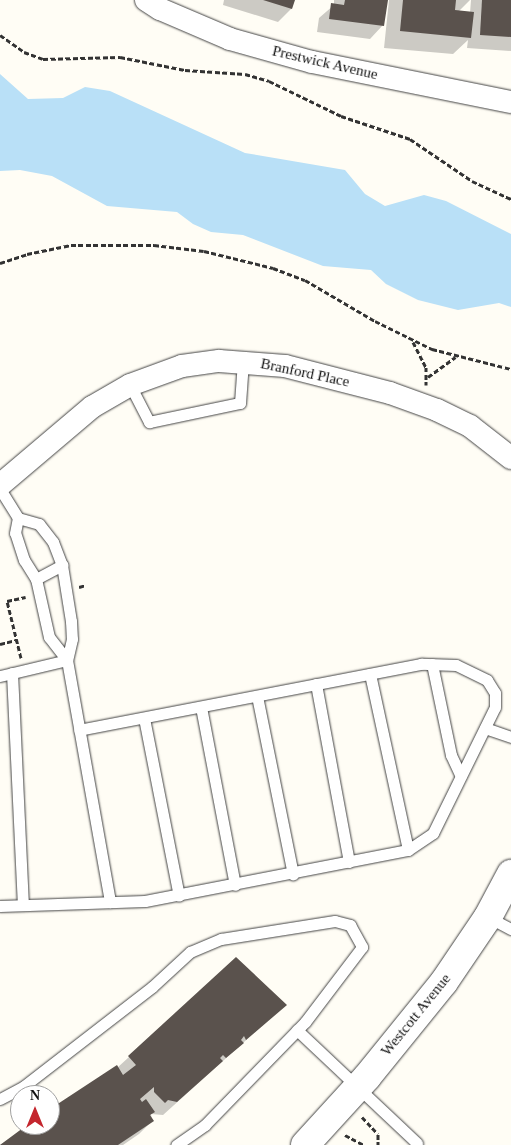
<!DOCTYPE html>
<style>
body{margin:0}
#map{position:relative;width:511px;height:1145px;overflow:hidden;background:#fffdf5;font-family:Georgia,serif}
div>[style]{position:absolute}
.water>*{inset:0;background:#b9e0f7}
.shadow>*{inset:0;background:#0003}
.building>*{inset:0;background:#5a524d}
.path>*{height:3px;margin-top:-1.5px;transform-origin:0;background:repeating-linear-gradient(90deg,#333 0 5px,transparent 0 7.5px)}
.roads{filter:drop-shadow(0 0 1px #444) drop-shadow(0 0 1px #444)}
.service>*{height:11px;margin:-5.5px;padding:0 5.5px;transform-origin:5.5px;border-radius:5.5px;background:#fff}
.minor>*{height:22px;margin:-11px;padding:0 11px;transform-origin:11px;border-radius:11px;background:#fff}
.tertiary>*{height:28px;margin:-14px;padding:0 14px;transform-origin:14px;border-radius:14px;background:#fff}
span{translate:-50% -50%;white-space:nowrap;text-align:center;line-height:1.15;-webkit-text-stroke:5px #fff;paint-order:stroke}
.street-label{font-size:15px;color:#111}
.north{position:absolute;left:10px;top:1085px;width:50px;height:50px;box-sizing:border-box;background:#fff;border:1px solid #a0a0a0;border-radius:50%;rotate:0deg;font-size:14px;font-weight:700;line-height:20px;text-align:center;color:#111}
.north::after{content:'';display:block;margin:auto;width:18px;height:22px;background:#c4262e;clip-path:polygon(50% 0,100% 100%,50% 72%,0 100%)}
</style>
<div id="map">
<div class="water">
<div style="clip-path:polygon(0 74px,28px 99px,63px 98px,85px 87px,110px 91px,245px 153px,345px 170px,365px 194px,385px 206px,424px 195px,446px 201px,511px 234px,511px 307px,499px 303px,458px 310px,418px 300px,386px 284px,371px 270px,323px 266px,243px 235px,211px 232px,193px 224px,177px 212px,107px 206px,52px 176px,20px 170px,0 171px)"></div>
</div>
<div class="shadow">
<div style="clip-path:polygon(224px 0,294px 0,291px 9px,278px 22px,223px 5px)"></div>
<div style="clip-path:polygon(334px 0,386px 0,383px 25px,370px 39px,317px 32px,319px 18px,334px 5px)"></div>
<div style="clip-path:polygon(389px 0,470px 0,458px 12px,470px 13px,471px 0,511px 0,511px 51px,467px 48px,468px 40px,453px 54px,384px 48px)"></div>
<div style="clip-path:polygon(236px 959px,285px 1005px,163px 1115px,151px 1114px,152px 1121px,139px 1134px,123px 1145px,0 1145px,30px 1125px,50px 1125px,50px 1111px,117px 1068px)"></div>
</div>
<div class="building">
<div style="clip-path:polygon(263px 0,295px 0,292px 9px)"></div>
<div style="clip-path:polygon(345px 0,388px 0,384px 26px,329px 19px,331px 3px,344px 5px)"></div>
<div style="clip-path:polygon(403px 0,456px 0,455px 10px,474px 12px,471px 38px,400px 31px)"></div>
<div style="clip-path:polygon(482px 0,511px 0,511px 37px,480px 35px)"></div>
<div style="clip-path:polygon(236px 957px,287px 1005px,246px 1040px,244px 1036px,241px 1040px,244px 1043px,226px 1058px,223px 1055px,220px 1058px,223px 1061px,177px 1102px,168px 1100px,165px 1103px,154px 1092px,154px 1087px,140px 1099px,142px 1102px,146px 1099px,155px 1112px,150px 1115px,154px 1121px,118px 1145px,0 1145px,27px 1125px,50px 1125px,50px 1109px,117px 1065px,123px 1075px,136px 1065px,128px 1056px)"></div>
</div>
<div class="path">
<div style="left:0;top:35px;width:29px;rotate:35deg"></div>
<div style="left:24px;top:52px;width:20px;rotate:20deg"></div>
<div style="left:43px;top:59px;width:77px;rotate:-1.5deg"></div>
<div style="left:120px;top:57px;width:66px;rotate:11.3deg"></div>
<div style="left:185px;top:70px;width:60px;rotate:3.8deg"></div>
<div style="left:245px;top:74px;width:25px;rotate:16deg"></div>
<div style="left:269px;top:81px;width:80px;rotate:25.9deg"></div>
<div style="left:341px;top:116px;width:73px;rotate:18.4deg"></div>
<div style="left:410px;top:139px;width:75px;rotate:34.1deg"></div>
<div style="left:472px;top:181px;width:43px;rotate:24.8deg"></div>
<div style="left:0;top:263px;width:28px;rotate:-18deg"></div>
<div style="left:27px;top:254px;width:45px;rotate:-11.6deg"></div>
<div style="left:71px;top:245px;width:83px"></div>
<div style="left:154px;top:245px;width:50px;rotate:6.8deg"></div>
<div style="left:204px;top:251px;width:71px;rotate:13.8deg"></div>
<div style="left:273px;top:268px;width:34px;rotate:21deg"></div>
<div style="left:305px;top:280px;width:81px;rotate:30.4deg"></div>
<div style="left:375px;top:321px;width:64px;rotate:26.2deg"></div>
<div style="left:432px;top:349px;width:81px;rotate:14.2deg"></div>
<div style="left:413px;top:342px;width:28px;rotate:63deg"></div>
<div style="left:426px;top:367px;width:18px;rotate:90deg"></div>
<div style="left:428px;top:377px;width:34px;rotate:-36deg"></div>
<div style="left:79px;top:587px;width:7px;rotate:-16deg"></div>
<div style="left:0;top:644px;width:16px;rotate:-14deg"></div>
<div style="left:21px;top:658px;width:59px;rotate:-103.8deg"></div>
<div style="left:7px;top:601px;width:19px;rotate:-12deg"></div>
<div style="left:362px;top:1117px;width:23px;rotate:47deg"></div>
<div style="left:378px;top:1134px;width:11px;rotate:90deg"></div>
<div style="left:345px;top:1135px;width:21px;rotate:28deg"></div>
</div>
<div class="roads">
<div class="service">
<div style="left:130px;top:385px;width:42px;rotate:62.8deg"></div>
<div style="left:149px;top:422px;width:93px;rotate:-11.8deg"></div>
<div style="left:240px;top:403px;width:42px;rotate:-85.9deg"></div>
<div style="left:0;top:489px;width:34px;rotate:58deg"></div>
<div style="left:36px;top:579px;width:30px;rotate:-28deg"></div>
<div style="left:67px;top:660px;width:29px;rotate:-128deg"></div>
<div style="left:49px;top:637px;width:59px;rotate:-102.6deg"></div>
<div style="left:36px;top:579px;width:22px;rotate:-122deg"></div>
<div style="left:24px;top:560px;width:28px;rotate:-108deg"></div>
<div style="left:15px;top:533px;width:15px;rotate:-79deg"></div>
<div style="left:18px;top:518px;width:22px;rotate:16deg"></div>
<div style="left:39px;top:524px;width:23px;rotate:52deg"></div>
<div style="left:53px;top:542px;width:25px;rotate:69deg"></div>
<div style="left:62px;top:565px;width:57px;rotate:80.9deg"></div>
<div style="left:71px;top:621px;width:18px;rotate:87deg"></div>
<div style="left:72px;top:639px;width:22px;rotate:103deg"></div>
<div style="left:67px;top:660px;width:246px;rotate:79.9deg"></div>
<div style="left:432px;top:664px;width:93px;rotate:78.2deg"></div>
<div style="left:451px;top:755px;width:23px;rotate:65deg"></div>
<div style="left:12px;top:673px;width:232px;rotate:87.3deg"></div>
<div style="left:370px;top:674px;width:180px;rotate:77.8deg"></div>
<div style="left:0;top:676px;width:69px;rotate:-13.4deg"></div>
<div style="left:316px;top:684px;width:181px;rotate:79.5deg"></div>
<div style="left:257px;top:696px;width:182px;rotate:78.6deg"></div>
<div style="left:201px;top:707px;width:181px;rotate:79.2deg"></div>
<div style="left:144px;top:718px;width:181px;rotate:78.9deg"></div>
<div style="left:485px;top:728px;width:28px;rotate:19deg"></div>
<div style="left:0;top:906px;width:145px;rotate:-2deg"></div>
<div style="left:145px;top:901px;width:268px;rotate:-11deg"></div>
<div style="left:408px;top:850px;width:30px;rotate:-34deg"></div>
<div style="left:433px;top:833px;width:140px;rotate:-63.8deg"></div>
<div style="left:495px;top:707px;width:14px;rotate:-90deg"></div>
<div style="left:495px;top:693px;width:15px;rotate:-122deg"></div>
<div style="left:487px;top:680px;width:34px;rotate:-154deg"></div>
<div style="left:456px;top:665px;width:35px;rotate:-178deg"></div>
<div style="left:421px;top:664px;width:348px;rotate:169.1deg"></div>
<div style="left:488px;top:917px;width:26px;rotate:28deg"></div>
<div style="left:297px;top:1030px;width:165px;rotate:43.3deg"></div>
<div style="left:0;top:1099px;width:27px;rotate:-28deg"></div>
<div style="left:24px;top:1086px;width:162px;rotate:-37.7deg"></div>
<div style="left:152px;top:987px;width:52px;rotate:-42.6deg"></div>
<div style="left:190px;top:952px;width:34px;rotate:-23deg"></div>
<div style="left:221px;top:939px;width:115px;rotate:-9deg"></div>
<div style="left:335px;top:921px;width:16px;rotate:15deg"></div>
<div style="left:350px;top:925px;width:25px;rotate:61deg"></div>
<div style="left:362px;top:947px;width:94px;rotate:127.2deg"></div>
<div style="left:305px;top:1022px;width:144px;rotate:134.2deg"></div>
<div style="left:205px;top:1125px;width:35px;rotate:145deg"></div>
</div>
<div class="minor">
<div style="left:146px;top:0;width:17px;rotate:33deg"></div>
<div style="left:160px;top:9px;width:76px;rotate:23.2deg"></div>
<div style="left:230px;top:39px;width:85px;rotate:15.7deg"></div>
<div style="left:312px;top:62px;width:203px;rotate:11.4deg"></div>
<div style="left:0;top:485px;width:121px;rotate:-40.3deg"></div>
<div style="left:92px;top:407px;width:44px;rotate:-30.1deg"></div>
<div style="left:130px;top:385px;width:55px;rotate:-20.1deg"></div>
<div style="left:182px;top:366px;width:37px;rotate:-8deg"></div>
<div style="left:219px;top:361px;width:66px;rotate:4.3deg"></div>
<div style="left:285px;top:366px;width:108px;rotate:14.4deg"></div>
<div style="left:390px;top:393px;width:50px;rotate:19.9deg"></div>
<div style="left:437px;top:410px;width:37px;rotate:26deg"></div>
<div style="left:470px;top:426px;width:52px;rotate:38deg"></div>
</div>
<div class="tertiary">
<div style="left:305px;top:1145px;width:92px;rotate:-47.6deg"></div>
<div style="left:367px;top:1077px;width:122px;rotate:-51deg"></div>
<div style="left:444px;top:982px;width:78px;rotate:-55.9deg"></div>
<div style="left:488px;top:917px;width:49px;rotate:-61.9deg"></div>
</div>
</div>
<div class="street-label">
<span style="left:325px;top:63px;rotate:13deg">Prestwick Avenue</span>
<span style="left:305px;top:373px;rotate:12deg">Branford Place</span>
<span style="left:416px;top:1015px;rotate:-51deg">Westcott Avenue</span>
</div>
<div class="north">N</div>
</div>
